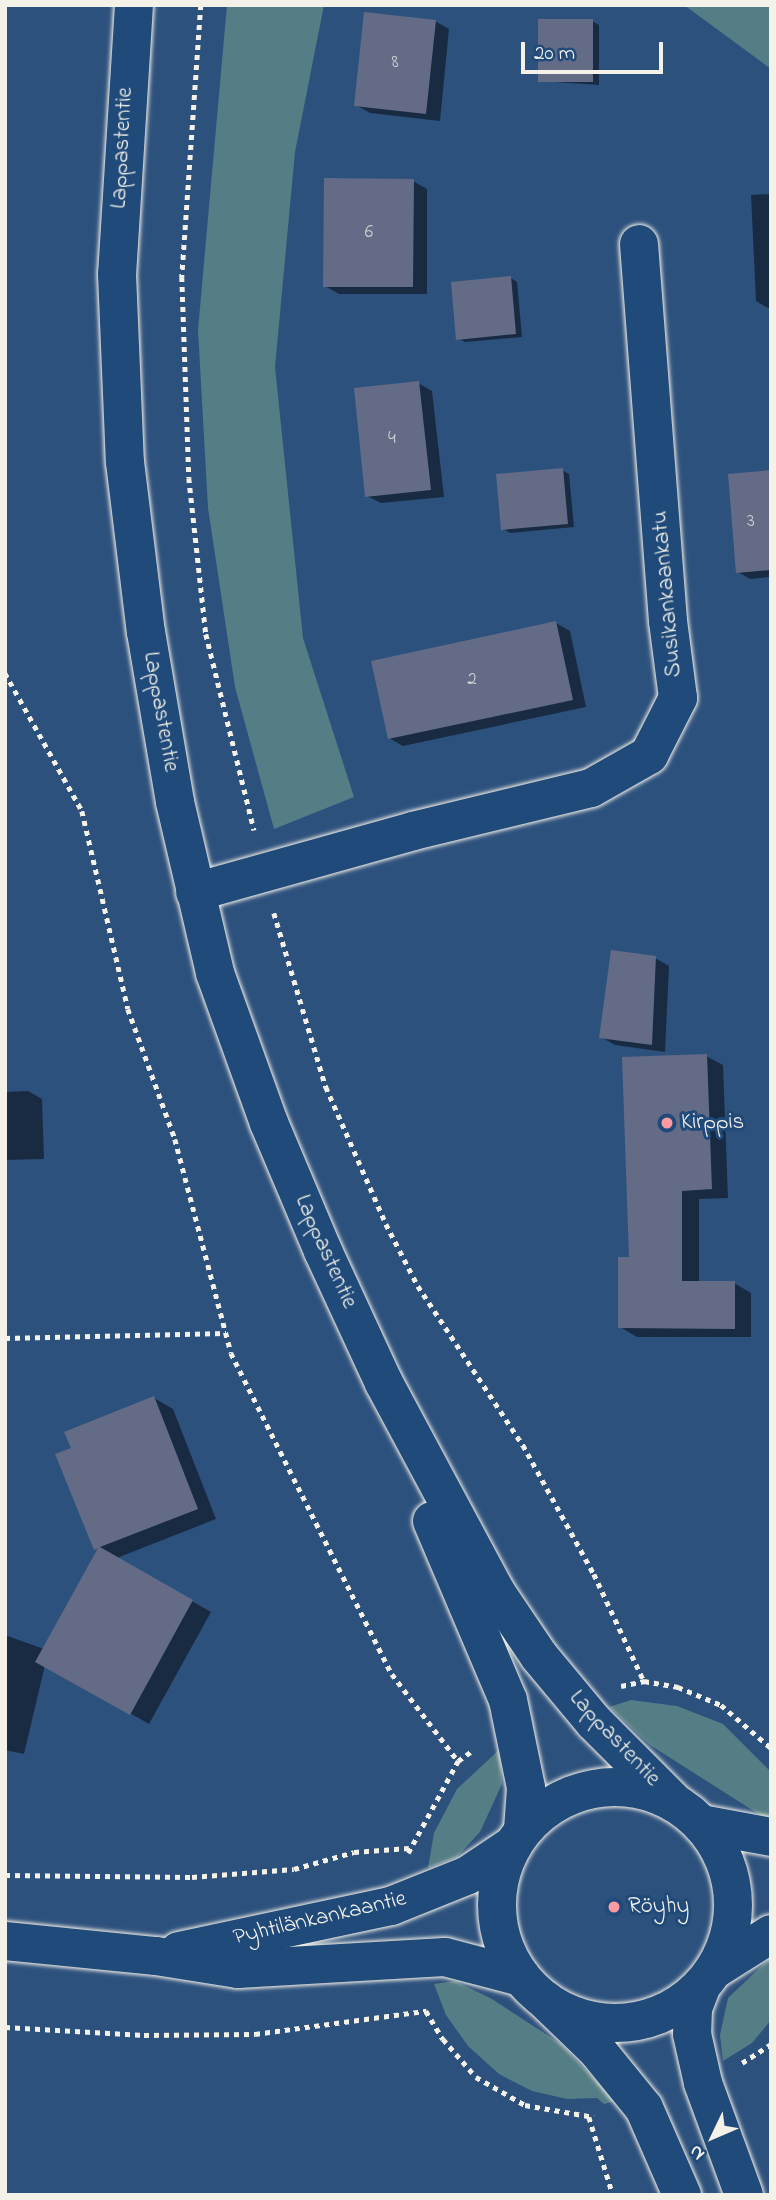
<!DOCTYPE html>
<meta charset="utf-8">
<style>
body{margin:0}
#map{position:relative;width:776px;height:2200px;overflow:hidden;background:#2d517d;font-family:"Indie Flower",sans-serif}
div>[style]{position:absolute}
.green>*{inset:0;background:#547d85}
.shadow>*{inset:0;background:#0007}
.building>*{inset:0;background:#636b87}
.path>*{height:4.5px;margin-top:-2.25px;transform-origin:0;background:repeating-linear-gradient(90deg,#f4f1e8 0 5px,transparent 0 10px)}
.roads{filter:drop-shadow(0 0 2px #f4f1e8) drop-shadow(0 0 2px #f4f1e8)}
.street>*{height:38px;margin:-19px;padding:0 19px;transform-origin:19px;border-radius:19px;background:#1f4a7a}
.secondary>*{height:38px;margin:-19px;padding:0 19px;transform-origin:19px;border-radius:19px;background:#1f4a7a}
.secondary>.ring{margin:-19px;padding:0;box-sizing:content-box;background:none;border:38px solid #1f4a7a;border-radius:50%}
.dots>*{width:19px;height:19px;translate:-50% -50%;box-sizing:border-box;border:4px solid #1f4a7a;border-radius:50%}
span{translate:-50% -50%;white-space:nowrap;text-align:center;line-height:1.15;-webkit-text-stroke:6px #1f4a7a;paint-order:stroke}
.number-label{font-size:19px;color:#d0d0d0}
.number-label span{-webkit-text-stroke-width:0}
.street-label{font-size:23px;color:#f4f1e8}
.poi-label{font-size:23px;color:#f4f1e8}
.left{translate:0 -50%;text-align:left}
.frame{position:absolute;inset:0;border:7px solid #f4f1e8;pointer-events:none}
.north{position:absolute;left:678px;top:2102px;width:70px;height:70px;-webkit-text-stroke:5px #1f4a7a;paint-order:stroke;rotate:226deg;font-size:19px;font-weight:700;line-height:28px;text-align:center;color:#f4f1e8}
.north::after{content:'';display:block;margin:auto;width:24px;height:32px;background:#f4f1e8;clip-path:polygon(50% 0,100% 100%,50% 72%,0 100%)}
.scale{position:absolute;left:521px;top:42px;width:142px;height:32px;box-sizing:border-box;border:4px solid #f4f1e8;border-top:0;padding-left:9px;font-size:21px;line-height:24px;white-space:nowrap;color:#f4f1e8;-webkit-text-stroke:5px #1f4a7a;paint-order:stroke}
</style>
<div id="map">
<div class="green">
<div style="clip-path:polygon(227px 5px,324px 5px,295px 152px,275px 367px,303px 638px,354px 797px,274px 829px,235px 687px,208px 508px,198px 330px)"></div>
<div style="clip-path:polygon(684px 5px,771px 5px,771px 69px)"></div>
<div style="clip-path:polygon(631px 1700px,677px 1706px,723px 1724px,771px 1772px,771px 1822px,650px 1745px,609px 1707px)"></div>
<div style="clip-path:polygon(500px 1749px,502px 1784px,480px 1832px,457px 1857px,428px 1868px,434px 1833px,457px 1789px)"></div>
<div style="clip-path:polygon(771px 1957px,771px 2020px,752px 2043px,723px 2061px,720px 2035px,728px 1998px)"></div>
<div style="clip-path:polygon(455px 1981px,492px 1999px,561px 2044px,615px 2101px,604px 2104px,597px 2098px,567px 2099px,532px 2091px,499px 2074px,468px 2046px,446px 2015px,434px 1984px)"></div>
</div>
<div class="shadow">
<div style="clip-path:polygon(435px 21px,449px 29px,440px 121px,370px 113px,356px 105px)"></div>
<div style="clip-path:polygon(592px 21px,599px 25px,599px 85px,540px 81px)"></div>
<div style="clip-path:polygon(413px 181px,427px 189px,427px 294px,339px 294px,325px 286px)"></div>
<div style="clip-path:polygon(771px 194px,771px 308px,768px 308px,756px 301px,751px 195px)"></div>
<div style="clip-path:polygon(511px 278px,517px 282px,522px 337px,465px 342px,458px 338px)"></div>
<div style="clip-path:polygon(418px 383px,432px 391px,444px 497px,381px 503px,367px 496px)"></div>
<div style="clip-path:polygon(562px 470px,569px 474px,574px 527px,510px 533px,503px 529px)"></div>
<div style="clip-path:polygon(771px 472px,771px 577px,750px 579px,738px 572px)"></div>
<div style="clip-path:polygon(556px 623px,570px 631px,586px 707px,403px 746px,389px 738px)"></div>
<div style="clip-path:polygon(655px 958px,669px 966px,665px 1052px,615px 1045px,601px 1037px)"></div>
<div style="clip-path:polygon(706px 1056px,723px 1065px,728px 1198px,699px 1199px,699px 1283px,734px 1283px,751px 1293px,751px 1337px,637px 1337px,620px 1327px,631px 1259px)"></div>
<div style="clip-path:polygon(28px 1091px,42px 1099px,44px 1159px,5px 1160px,5px 1092px)"></div>
<div style="clip-path:polygon(154px 1398px,173px 1409px,216px 1519px,117px 1558px,211px 1612px,149px 1724px,45px 1665px,24px 1754px,5px 1750px,5px 1635px,44px 1649px,99px 1551px,73px 1449px)"></div>
</div>
<div class="building">
<div style="clip-path:polygon(364px 12px,436px 20px,426px 114px,354px 106px)"></div>
<div style="clip-path:polygon(538px 19px,593px 19px,593px 82px,538px 82px)"></div>
<div style="clip-path:polygon(324px 178px,414px 179px,413px 287px,323px 287px)"></div>
<div style="clip-path:polygon(511px 276px,516px 334px,456px 340px,451px 282px)"></div>
<div style="clip-path:polygon(419px 381px,431px 490px,365px 497px,354px 388px)"></div>
<div style="clip-path:polygon(563px 468px,568px 524px,501px 530px,496px 474px)"></div>
<div style="clip-path:polygon(771px 470px,771px 570px,736px 573px,728px 474px)"></div>
<div style="clip-path:polygon(556px 621px,573px 700px,388px 739px,371px 661px)"></div>
<div style="clip-path:polygon(611px 950px,656px 956px,652px 1045px,599px 1038px)"></div>
<div style="clip-path:polygon(707px 1054px,712px 1189px,682px 1191px,682px 1281px,735px 1281px,735px 1329px,618px 1328px,618px 1257px,629px 1257px,622px 1057px)"></div>
<div style="clip-path:polygon(154px 1396px,198px 1509px,100px 1547px,193px 1600px,130px 1715px,35px 1662px,98px 1548px,94px 1550px,55px 1454px,71px 1448px,64px 1432px)"></div>
</div>
<div class="path">
<div style="left:201px;top:5px;width:273px;rotate:94deg"></div>
<div style="left:182px;top:277px;width:201px;rotate:88deg"></div>
<div style="left:189px;top:478px;width:157px;rotate:83.8deg"></div>
<div style="left:206px;top:634px;width:202px;rotate:76.2deg"></div>
<div style="left:5px;top:673px;width:158px;rotate:60.8deg"></div>
<div style="left:82px;top:811px;width:203px;rotate:76.9deg"></div>
<div style="left:128px;top:1009px;width:138px;rotate:70.1deg"></div>
<div style="left:175px;top:1139px;width:221px;rotate:75.3deg"></div>
<div style="left:231px;top:1353px;width:359px;rotate:63.4deg"></div>
<div style="left:392px;top:1674px;width:109px;rotate:52.8deg"></div>
<div style="left:274px;top:913px;width:182px;rotate:73.4deg"></div>
<div style="left:326px;top:1087px;width:150px;rotate:66.3deg"></div>
<div style="left:386px;top:1224px;width:70px;rotate:62.7deg"></div>
<div style="left:418px;top:1286px;width:191px;rotate:56.6deg"></div>
<div style="left:523px;top:1445px;width:147px;rotate:61.2deg"></div>
<div style="left:594px;top:1574px;width:118px;rotate:65deg"></div>
<div style="left:5px;top:1338px;width:221px;rotate:-1.3deg"></div>
<div style="left:621px;top:1686px;width:24px;rotate:-12deg"></div>
<div style="left:644px;top:1681px;width:35px;rotate:10deg"></div>
<div style="left:678px;top:1687px;width:47px;rotate:22.7deg"></div>
<div style="left:721px;top:1705px;width:66px;rotate:40.7deg"></div>
<div style="left:408px;top:1853px;width:105px;rotate:-61.5deg"></div>
<div style="left:458px;top:1761px;width:19px;rotate:-36deg"></div>
<div style="left:5px;top:1875px;width:187px;rotate:0.6deg"></div>
<div style="left:192px;top:1877px;width:102px;rotate:-4.5deg"></div>
<div style="left:294px;top:1869px;width:62px;rotate:-15.8deg"></div>
<div style="left:354px;top:1852px;width:55px;rotate:-4.2deg"></div>
<div style="left:5px;top:2027px;width:139px;rotate:3.3deg"></div>
<div style="left:144px;top:2035px;width:111px;rotate:-0.5deg"></div>
<div style="left:255px;top:2034px;width:173px;rotate:-7.7deg"></div>
<div style="left:426px;top:2011px;width:33px;rotate:59deg"></div>
<div style="left:443px;top:2039px;width:50px;rotate:49deg"></div>
<div style="left:476px;top:2077px;width:56px;rotate:29.7deg"></div>
<div style="left:525px;top:2105px;width:70px;rotate:9.9deg"></div>
<div style="left:742px;top:2063px;width:35px;rotate:-33deg"></div>
<div style="left:589px;top:2117px;width:82px;rotate:72.9deg"></div>
</div>
<div class="roads">
<div class="street">
<div style="left:134px;top:5px;width:270px;rotate:93.6deg"></div>
<div style="left:117px;top:274px;width:188px;rotate:87.6deg"></div>
<div style="left:125px;top:462px;width:171px;rotate:83deg"></div>
<div style="left:146px;top:632px;width:172px;rotate:80.3deg"></div>
<div style="left:175px;top:802px;width:176px;rotate:76.8deg"></div>
<div style="left:215px;top:973px;width:159px;rotate:70.2deg"></div>
<div style="left:269px;top:1123px;width:139px;rotate:67.1deg"></div>
<div style="left:323px;top:1251px;width:145px;rotate:65.2deg"></div>
<div style="left:384px;top:1383px;width:237px;rotate:61.8deg"></div>
<div style="left:496px;top:1592px;width:77px;rotate:56.1deg"></div>
<div style="left:539px;top:1656px;width:86px;rotate:50.2deg"></div>
<div style="left:594px;top:1722px;width:115px;rotate:45deg"></div>
<div style="left:195px;top:892px;width:226px;rotate:-15.6deg"></div>
<div style="left:413px;top:831px;width:183px;rotate:-13.6deg"></div>
<div style="left:591px;top:788px;width:67px;rotate:-29.6deg"></div>
<div style="left:649px;top:755px;width:64px;rotate:-63deg"></div>
<div style="left:678px;top:698px;width:78px;rotate:-97.4deg"></div>
<div style="left:668px;top:621px;width:378px;rotate:-94.4deg"></div>
<div style="left:432px;top:1521px;width:194px;rotate:67deg"></div>
<div style="left:508px;top:1700px;width:90px;rotate:78.4deg"></div>
<div style="left:526px;top:1788px;width:42px;rotate:94.1deg"></div>
<div style="left:702px;top:1985px;width:26px;rotate:111deg"></div>
<div style="left:693px;top:2009px;width:25px;rotate:92deg"></div>
<div style="left:692px;top:2034px;width:50px;rotate:77.3deg"></div>
<div style="left:703px;top:2083px;width:119px;rotate:69.9deg"></div>
<div style="left:545px;top:2000px;width:71px;rotate:43.9deg"></div>
<div style="left:596px;top:2049px;width:76px;rotate:50.9deg"></div>
<div style="left:644px;top:2108px;width:95px;rotate:66.4deg"></div>
</div>
<div class="secondary">
<div class="ring" style="left:497px;top:1787px;width:198px;height:198px"></div>
<div style="left:701px;top:1824px;width:71px;rotate:10.5deg"></div>
<div style="left:5px;top:1941px;width:152px;rotate:5.7deg"></div>
<div style="left:156px;top:1956px;width:83px;rotate:9deg"></div>
<div style="left:238px;top:1969px;width:207px;rotate:-3.3deg"></div>
<div style="left:445px;top:1957px;width:79px;rotate:14.7deg"></div>
<div style="left:179px;top:1951px;width:217px;rotate:-12deg"></div>
<div style="left:391px;top:1906px;width:83px;rotate:-21.9deg"></div>
<div style="left:468px;top:1875px;width:54px;rotate:-33.7deg"></div>
<div style="left:714px;top:1970px;width:67px;rotate:-32.3deg"></div>
</div>
</div>
<div class="dots">
<div style="left:667px;top:1123px;background:#ff9aa2"></div>
<div style="left:614px;top:1907px;background:#ff9aa2"></div>
</div>
<div class="number-label">
<span style="left:395px;top:63px">8</span>
<span style="left:369px;top:233px">6</span>
<span style="left:392px;top:439px">4</span>
<span style="left:751px;top:522px">3</span>
<span style="left:472px;top:680px">2</span>
</div>
<div class="street-label">
<span style="left:123px;top:148px;rotate:-87deg">Lappastentie</span>
<span style="left:668px;top:594px;rotate:-95deg">Susikankaankatu</span>
<span style="left:160px;top:712px;rotate:80deg">Lappastentie</span>
<span style="left:325px;top:1252px;rotate:66deg">Lappastentie</span>
<span style="left:614px;top:1739px;rotate:47deg">Lappastentie</span>
<span style="left:320px;top:1919px;rotate:-13deg">Pyhtilänkankaantie</span>
</div>
<div class="poi-label">
<span class="left" style="left:681px;top:1123px">Kirppis</span>
<span class="left" style="left:628px;top:1907px">Röyhy</span>
</div>
<div class="frame"></div>
<div class="north">N</div>
<div class="scale">20 m</div>
</div>
